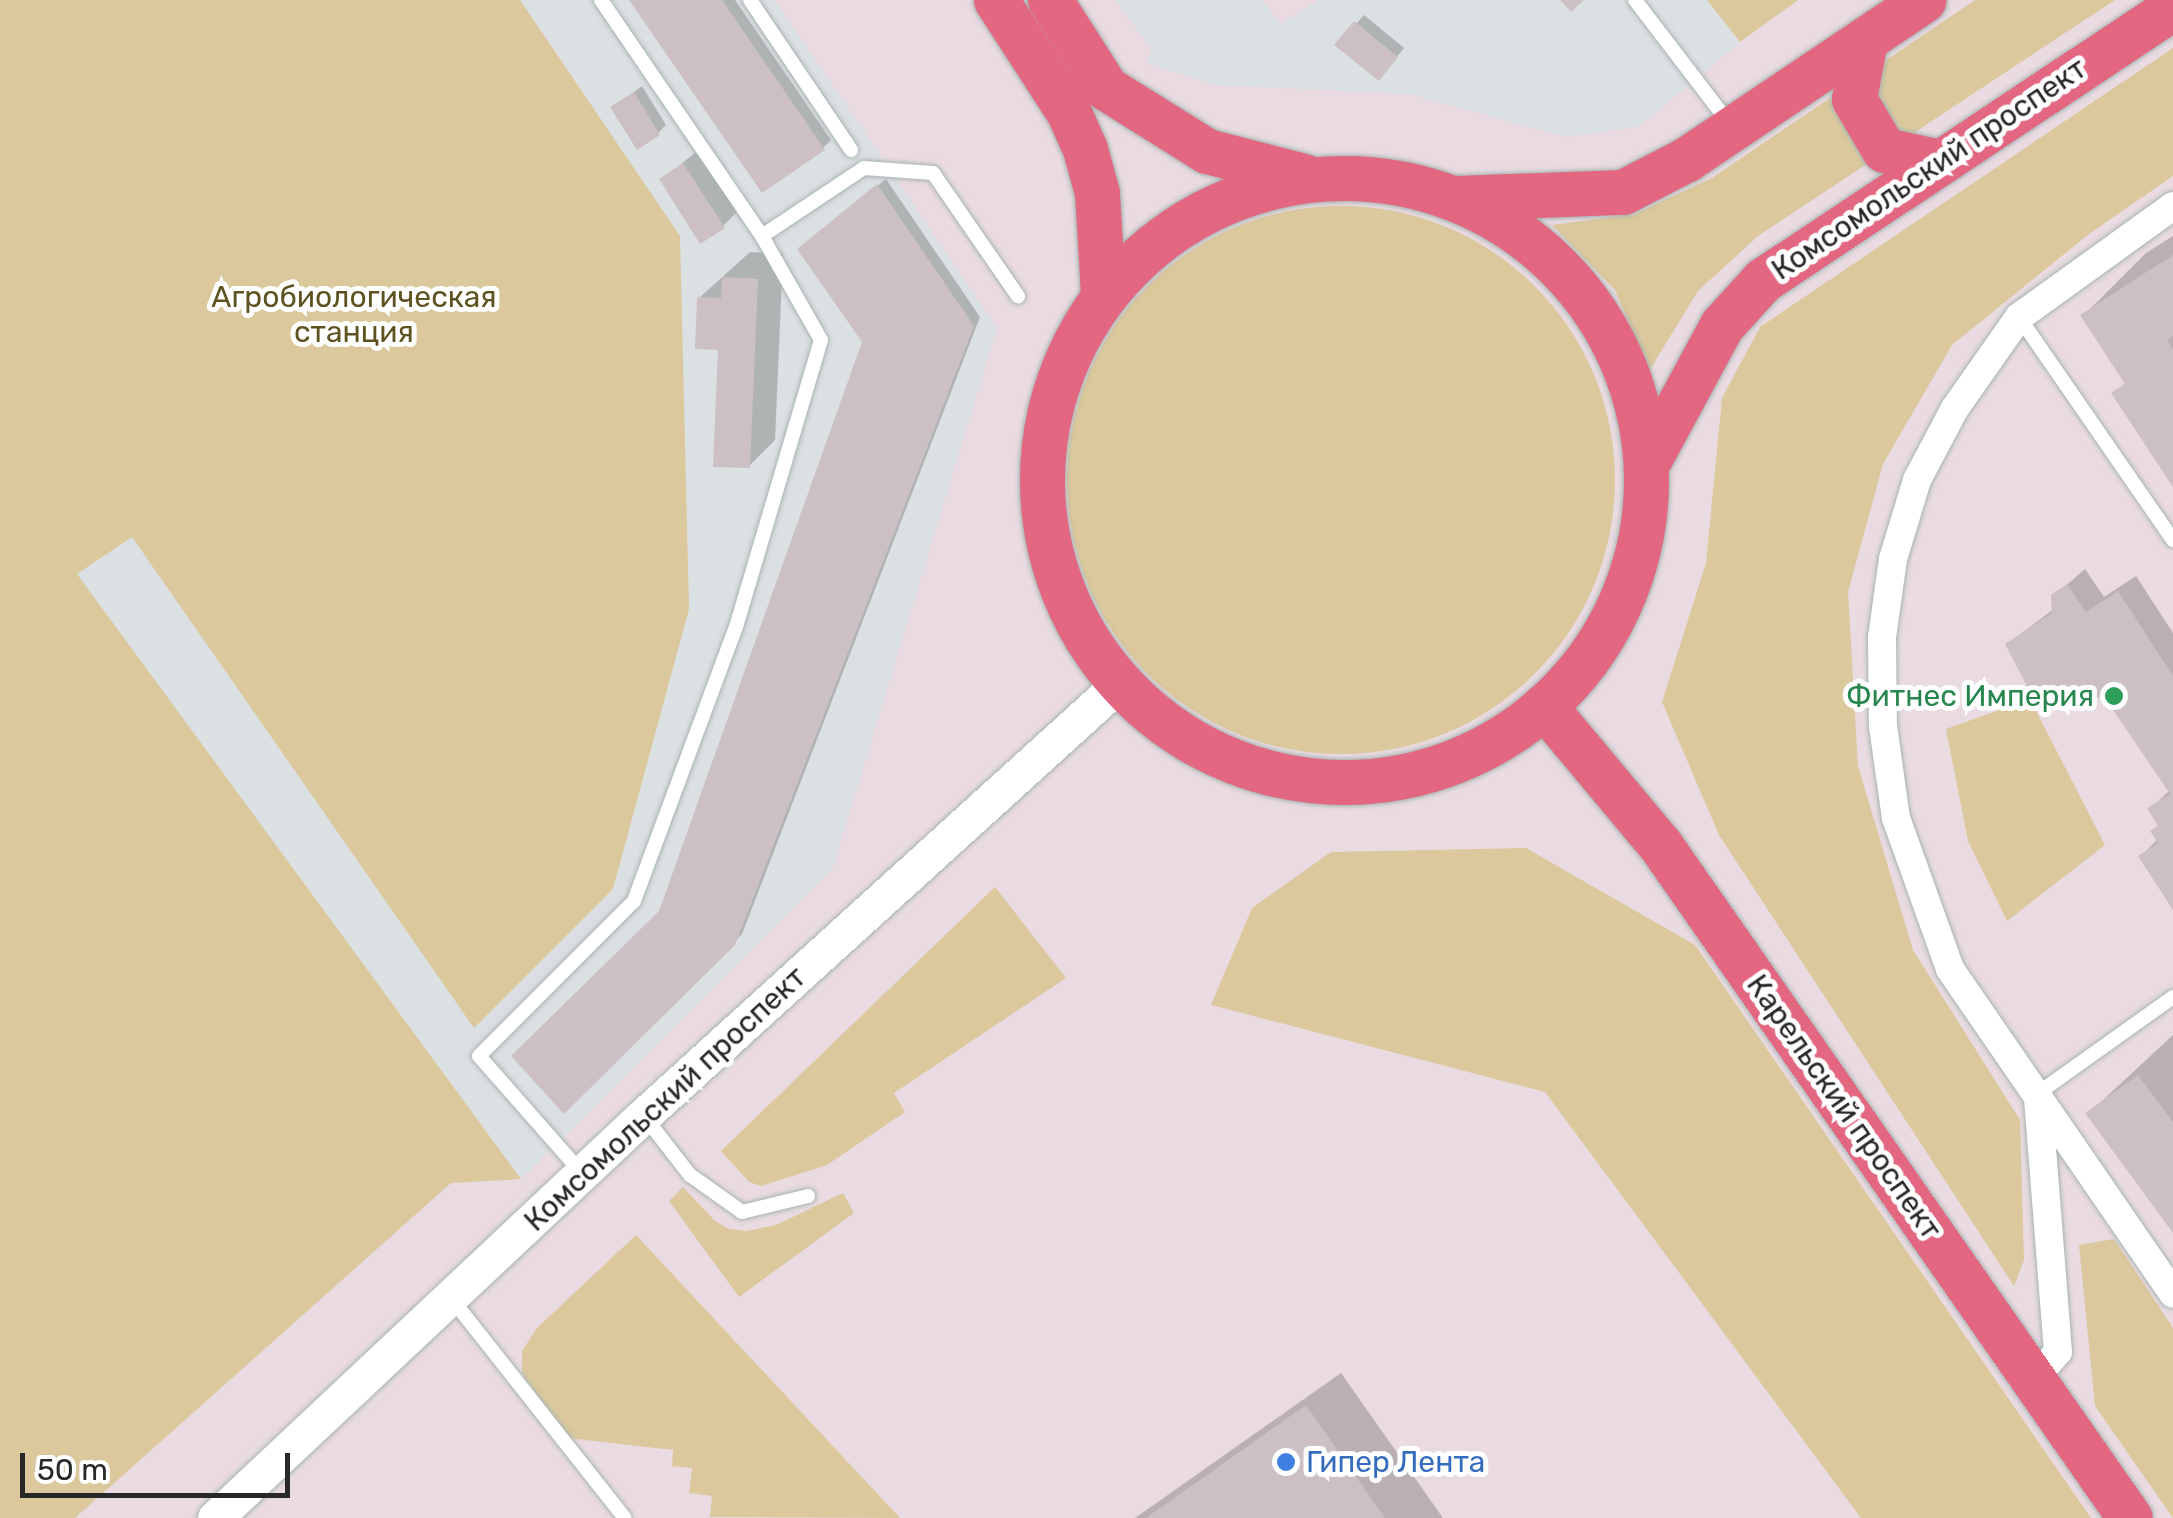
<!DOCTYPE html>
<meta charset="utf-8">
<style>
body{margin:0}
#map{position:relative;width:2173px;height:1518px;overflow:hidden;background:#e9dbe1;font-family:Rubik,sans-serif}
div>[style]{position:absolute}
.industrial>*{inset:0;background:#dbe0e2}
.green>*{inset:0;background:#dbc89c}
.round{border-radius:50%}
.shadow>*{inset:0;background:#0003}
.building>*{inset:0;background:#ccc0c4}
.roads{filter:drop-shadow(0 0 2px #a8b4b2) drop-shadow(0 0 2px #a8b4b2)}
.service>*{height:14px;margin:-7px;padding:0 7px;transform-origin:7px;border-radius:7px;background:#fff}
.minor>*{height:28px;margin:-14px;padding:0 14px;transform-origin:14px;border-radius:14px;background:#fff}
.tertiary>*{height:35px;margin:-17.5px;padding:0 17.5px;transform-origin:17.5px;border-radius:17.5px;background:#fff}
.primary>*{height:45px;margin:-22.5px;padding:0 22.5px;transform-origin:22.5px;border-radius:22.5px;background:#e36780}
.primary>.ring{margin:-22.5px;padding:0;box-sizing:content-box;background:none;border:45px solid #e36780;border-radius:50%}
.dots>*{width:28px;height:28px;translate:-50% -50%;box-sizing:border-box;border:5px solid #fff;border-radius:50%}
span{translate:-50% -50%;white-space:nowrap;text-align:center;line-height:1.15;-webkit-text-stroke:10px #fff;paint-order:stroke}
.street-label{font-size:30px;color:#282828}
.park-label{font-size:30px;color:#5e5320}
.leisure-label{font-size:30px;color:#27864d}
.right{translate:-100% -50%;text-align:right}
.shop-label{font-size:30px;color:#366cbe}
.left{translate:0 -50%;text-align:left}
.scale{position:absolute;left:20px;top:1453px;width:270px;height:45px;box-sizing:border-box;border:5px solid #282828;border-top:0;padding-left:12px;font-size:30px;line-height:35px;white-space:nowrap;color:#282828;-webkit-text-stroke:8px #fff;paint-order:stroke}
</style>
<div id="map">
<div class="industrial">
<div style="clip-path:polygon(520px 0,775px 0,997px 328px,832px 870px,521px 1179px,76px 574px,132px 537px,474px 1027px,680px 236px)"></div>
<div style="clip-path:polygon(1116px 0,1263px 0,1280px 24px,1319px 0,1707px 0,1740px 42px,1638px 127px,1566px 137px,1410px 94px,1216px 85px,1148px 64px,1151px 49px)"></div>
</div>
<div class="green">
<div style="clip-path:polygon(0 0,520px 0,680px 236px,689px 609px,613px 889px,474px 1028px,132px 537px,77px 574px,521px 1179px,451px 1183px,75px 1518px,0 1518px)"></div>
<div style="clip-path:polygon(1707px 0,1798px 0,1740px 42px)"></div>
<div style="clip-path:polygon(1975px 0,2115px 0,1758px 236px,1698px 291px,1649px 371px,1615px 290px,1552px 225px,1635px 214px,1712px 178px)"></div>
<div style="clip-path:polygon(2173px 48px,2173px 176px,2089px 234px,1952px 345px,1883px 464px,1848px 592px,1858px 766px,1913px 950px,2020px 1120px,2024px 1260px,2014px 1286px,1719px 835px,1662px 702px,1706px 563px,1722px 398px,1760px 327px)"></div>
<div class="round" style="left:1067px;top:206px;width:548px;height:548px"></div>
<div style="clip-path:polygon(2030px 699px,2105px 845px,2007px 921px,1968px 841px,1946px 729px)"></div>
<div style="clip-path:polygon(1526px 848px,1695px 945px,2091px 1518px,1861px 1518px,1545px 1092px,1211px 1005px,1252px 908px,1331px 852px)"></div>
<div style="clip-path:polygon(995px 887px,1066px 978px,894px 1093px,905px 1112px,827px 1165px,761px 1186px,749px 1182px,721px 1151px)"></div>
<div style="clip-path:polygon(683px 1187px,714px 1220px,729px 1229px,746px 1231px,776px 1225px,843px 1193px,854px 1213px,739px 1297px,669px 1201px)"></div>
<div style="clip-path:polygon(636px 1235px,900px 1518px,710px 1517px,712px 1496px,689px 1493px,692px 1468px,672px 1466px,673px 1450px,567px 1438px,522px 1373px,522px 1351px,537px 1328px)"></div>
<div style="clip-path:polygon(2114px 1239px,2173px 1328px,2173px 1518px,2095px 1406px,2079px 1245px)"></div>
</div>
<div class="shadow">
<div style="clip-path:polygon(632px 0,735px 0,831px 140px,823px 148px)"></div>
<div style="clip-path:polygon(1364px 15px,1404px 48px,1386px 70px,1337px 45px)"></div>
<div style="clip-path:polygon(642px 86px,666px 125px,658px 133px,613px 107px)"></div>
<div style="clip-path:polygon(701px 148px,740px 209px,723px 226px,662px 179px)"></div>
<div style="clip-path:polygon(886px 179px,980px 317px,742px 934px,564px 1111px,661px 912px,865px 342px,808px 242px)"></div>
<div style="clip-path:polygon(2173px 236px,2173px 483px,2115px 393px,2126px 382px,2083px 316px,2146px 253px)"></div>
<div style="clip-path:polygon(750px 252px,783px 254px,775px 440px,749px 466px,721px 348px,699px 298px)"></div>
<div style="clip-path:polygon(2085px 569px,2104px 597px,2136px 576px,2173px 633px,2173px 905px,2141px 856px,2158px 839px,2160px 824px,2150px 809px,2170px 790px,2106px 696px,2008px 644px,2055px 608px,2054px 596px)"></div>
<div style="clip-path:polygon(2173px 1035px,2173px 1229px,2089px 1113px)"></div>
<div style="clip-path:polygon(1341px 1373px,1443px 1518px,1135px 1518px)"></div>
</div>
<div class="building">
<div style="clip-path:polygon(629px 0,722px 0,825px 150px,762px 193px)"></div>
<div style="clip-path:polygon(1560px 0,1584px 0,1571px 12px)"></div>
<div style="clip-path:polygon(1354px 21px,1398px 57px,1379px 81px,1334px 45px)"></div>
<div style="clip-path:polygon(634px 92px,660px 135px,637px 150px,610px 107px)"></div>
<div style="clip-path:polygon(683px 163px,725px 228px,700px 244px,659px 179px)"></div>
<div style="clip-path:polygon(877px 184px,974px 326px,735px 945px,564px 1114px,511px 1056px,659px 911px,862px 342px,797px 249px)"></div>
<div style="clip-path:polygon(2173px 255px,2173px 336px,2167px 340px,2173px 349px,2173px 487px,2111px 393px,2125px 384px,2080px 315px)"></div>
<div style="clip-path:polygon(722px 277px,758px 279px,750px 468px,713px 467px,718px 350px,695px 349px,697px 297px,721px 298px)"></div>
<div style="clip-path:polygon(2067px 584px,2086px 612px,2118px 591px,2173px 676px,2173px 910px,2138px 856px,2158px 843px,2150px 831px,2158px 826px,2147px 808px,2170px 794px,2105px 698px,2092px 697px,2054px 709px,2028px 688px,2005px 644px,2052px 613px,2051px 595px)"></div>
<div style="clip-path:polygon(2138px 1075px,2173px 1122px,2173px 1233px,2085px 1113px)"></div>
<div style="clip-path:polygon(1306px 1405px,1385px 1518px,1146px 1518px)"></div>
</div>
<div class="roads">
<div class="service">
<div style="left:601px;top:0;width:286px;rotate:55.7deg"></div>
<div style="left:762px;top:236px;width:123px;rotate:-33.7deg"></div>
<div style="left:864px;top:168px;width:69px;rotate:4.1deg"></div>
<div style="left:933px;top:173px;width:150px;rotate:55.4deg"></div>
<div style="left:750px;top:0;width:181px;rotate:56deg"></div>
<div style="left:1635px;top:0;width:155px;rotate:52.6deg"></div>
<div style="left:2019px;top:317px;width:271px;rotate:55.4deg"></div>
<div style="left:2037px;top:1094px;width:167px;rotate:-35.5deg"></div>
<div style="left:644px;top:1116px;width:75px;rotate:52.1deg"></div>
<div style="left:690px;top:1175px;width:64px;rotate:35.4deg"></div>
<div style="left:742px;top:1212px;width:68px;rotate:-13.6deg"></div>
<div style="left:581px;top:1172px;width:154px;rotate:-131.3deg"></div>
<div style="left:479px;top:1056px;width:219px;rotate:-45deg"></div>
<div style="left:634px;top:901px;width:292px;rotate:-69.6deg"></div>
<div style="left:736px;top:627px;width:299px;rotate:-73.5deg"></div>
<div style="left:821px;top:340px;width:120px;rotate:-119.6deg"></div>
<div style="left:451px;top:1298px;width:280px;rotate:51.7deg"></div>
</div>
<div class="minor">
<div style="left:2173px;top:206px;width:190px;rotate:144.2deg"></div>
<div style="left:2019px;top:317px;width:113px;rotate:125deg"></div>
<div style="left:1954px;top:410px;width:79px;rotate:117.9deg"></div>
<div style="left:1917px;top:480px;width:83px;rotate:106.9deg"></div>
<div style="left:1893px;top:559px;width:79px;rotate:98deg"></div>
<div style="left:1882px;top:637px;width:89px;rotate:89.4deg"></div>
<div style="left:1883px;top:726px;width:93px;rotate:82deg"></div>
<div style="left:1896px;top:818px;width:160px;rotate:70.3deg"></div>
<div style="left:1950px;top:969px;width:394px;rotate:55.5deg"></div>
<div style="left:2035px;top:1378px;width:35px;rotate:-49deg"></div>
<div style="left:2058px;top:1352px;width:254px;rotate:-94.5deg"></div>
</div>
<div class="tertiary">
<div style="left:215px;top:1518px;width:587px;rotate:-43.21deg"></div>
<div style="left:643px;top:1116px;width:643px;rotate:-42.23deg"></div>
</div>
<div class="primary">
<div style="left:996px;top:0;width:135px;rotate:57.1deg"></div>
<div style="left:1069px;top:113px;width:39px;rotate:66deg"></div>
<div style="left:1085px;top:149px;width:46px;rotate:74.7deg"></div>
<div style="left:1097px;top:193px;width:100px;rotate:86.6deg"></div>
<div style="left:1050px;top:0;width:104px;rotate:57.5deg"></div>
<div style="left:1106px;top:88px;width:119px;rotate:32deg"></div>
<div style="left:1207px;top:151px;width:100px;rotate:14.5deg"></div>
<div style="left:1865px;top:40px;width:60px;rotate:100.6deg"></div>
<div style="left:1854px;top:99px;width:59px;rotate:59.5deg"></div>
<div style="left:1884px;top:150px;width:53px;rotate:11.9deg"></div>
<div class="ring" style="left:1042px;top:178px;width:559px;height:559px"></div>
<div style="left:1456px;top:198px;width:167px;rotate:-2.1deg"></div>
<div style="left:1623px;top:192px;width:72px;rotate:-27.3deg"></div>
<div style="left:1687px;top:159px;width:285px;rotate:-33.9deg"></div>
<div style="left:1650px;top:458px;width:151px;rotate:-61.6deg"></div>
<div style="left:1722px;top:325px;width:61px;rotate:-47.7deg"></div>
<div style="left:1763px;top:280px;width:492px;rotate:-33.6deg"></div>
<div style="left:1544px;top:706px;width:182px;rotate:50.1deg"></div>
<div style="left:1661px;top:846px;width:819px;rotate:55.09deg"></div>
</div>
</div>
<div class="dots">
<div style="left:2114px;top:696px;background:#2e9e5b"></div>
<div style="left:1286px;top:1462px;background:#3f7fe0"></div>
</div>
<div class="street-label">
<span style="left:1929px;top:169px;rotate:-34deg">Комсомольский проспект</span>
<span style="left:665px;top:1099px;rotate:-43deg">Комсомольский проспект</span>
<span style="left:1844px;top:1107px;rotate:55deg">Карельский проспект</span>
</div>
<div class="park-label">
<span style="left:354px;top:314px">Агробиологическая<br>станция</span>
</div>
<div class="leisure-label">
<span class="right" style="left:2094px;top:696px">Фитнес Империя</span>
</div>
<div class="shop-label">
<span class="left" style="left:1306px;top:1462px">Гипер Лента</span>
</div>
<div class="scale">50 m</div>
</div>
